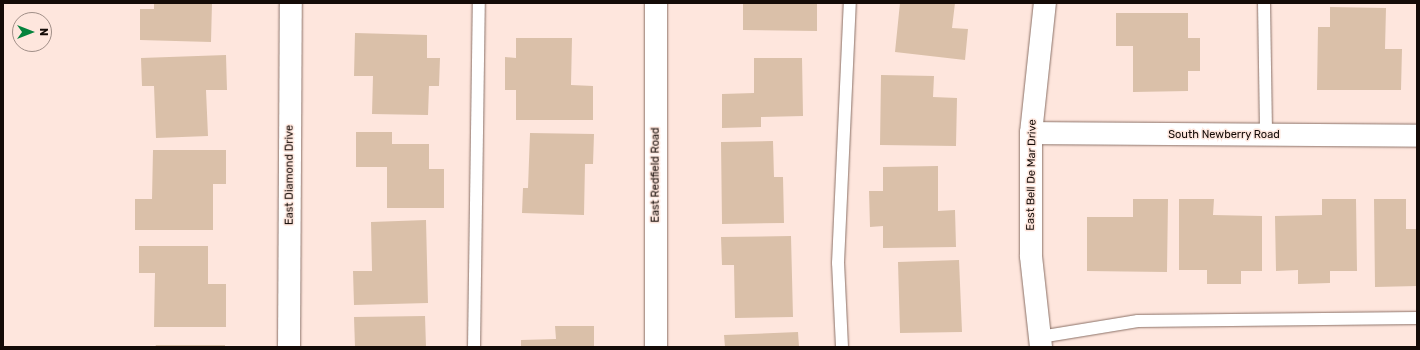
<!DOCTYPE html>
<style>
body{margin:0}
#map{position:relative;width:1420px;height:350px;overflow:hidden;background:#fee6dd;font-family:Rubik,sans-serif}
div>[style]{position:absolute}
.building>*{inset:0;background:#dac0a9}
.roads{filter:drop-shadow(0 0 1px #8b7167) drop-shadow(0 0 1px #8b7167)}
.service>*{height:12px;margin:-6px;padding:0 6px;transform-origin:6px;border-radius:6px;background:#fff}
.minor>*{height:22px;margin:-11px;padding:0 11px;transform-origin:11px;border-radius:11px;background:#fff}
span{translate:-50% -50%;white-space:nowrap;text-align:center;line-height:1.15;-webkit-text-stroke:3px #fee6dd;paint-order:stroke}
.street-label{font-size:11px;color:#140b07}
.frame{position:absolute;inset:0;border:4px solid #140b07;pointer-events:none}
.north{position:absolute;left:12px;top:12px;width:40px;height:40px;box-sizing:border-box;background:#fee6dd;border:1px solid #a08e87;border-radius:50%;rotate:90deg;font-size:11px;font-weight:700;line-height:16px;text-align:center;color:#140b07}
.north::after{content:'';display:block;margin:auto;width:14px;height:18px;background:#05833d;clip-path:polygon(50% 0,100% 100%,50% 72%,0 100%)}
</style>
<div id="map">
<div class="building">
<div style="clip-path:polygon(154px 3px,212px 3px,211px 42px,140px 40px,140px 9px,154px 9px)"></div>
<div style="clip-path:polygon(743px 3px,817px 3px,817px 31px,743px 30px)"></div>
<div style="clip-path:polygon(900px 3px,955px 3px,952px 28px,968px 29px,965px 60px,895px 52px)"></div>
<div style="clip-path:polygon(1330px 7px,1386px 8px,1385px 49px,1402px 49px,1401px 90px,1317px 90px,1318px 27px,1330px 27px)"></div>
<div style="clip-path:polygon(1116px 13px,1188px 13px,1188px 38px,1200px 38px,1200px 71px,1188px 71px,1188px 91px,1133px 92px,1133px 46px,1116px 46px)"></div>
<div style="clip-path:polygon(355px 33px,427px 35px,427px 58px,440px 58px,439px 86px,429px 86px,428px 115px,372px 114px,373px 76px,354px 76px)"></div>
<div style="clip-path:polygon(516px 38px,572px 38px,571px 85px,593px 86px,593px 120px,516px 120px,516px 90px,505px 90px,505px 57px,516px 58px)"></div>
<div style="clip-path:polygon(226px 55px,227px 90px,206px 90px,208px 136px,156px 138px,154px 86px,142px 86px,141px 58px)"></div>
<div style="clip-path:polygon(754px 58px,802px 58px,803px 116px,761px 117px,761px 127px,722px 128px,722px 94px,754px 93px)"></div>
<div style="clip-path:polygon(881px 75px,934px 76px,933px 97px,957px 98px,956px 146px,880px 145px)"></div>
<div style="clip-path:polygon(356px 132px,392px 132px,392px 144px,429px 144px,429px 169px,444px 169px,444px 208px,387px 208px,387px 167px,356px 167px)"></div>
<div style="clip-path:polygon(530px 133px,594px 134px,593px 164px,585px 164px,584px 215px,522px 213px,523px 188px,528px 188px)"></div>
<div style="clip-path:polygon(773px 141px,774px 177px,783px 177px,784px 223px,722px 224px,721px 142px)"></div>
<div style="clip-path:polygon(153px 150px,226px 150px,226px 184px,213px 184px,213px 230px,135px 230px,135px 199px,152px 199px)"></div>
<div style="clip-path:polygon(938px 166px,938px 211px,955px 210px,956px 247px,883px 248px,883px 226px,870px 227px,869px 191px,883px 191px,883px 167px)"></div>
<div style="clip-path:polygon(1133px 199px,1168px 199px,1167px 272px,1087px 271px,1087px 217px,1133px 217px)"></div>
<div style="clip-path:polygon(1179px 199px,1214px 199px,1213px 215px,1262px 216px,1262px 271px,1241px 271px,1241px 284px,1207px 284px,1207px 270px,1179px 270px)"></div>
<div style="clip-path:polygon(1322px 199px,1356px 199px,1357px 271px,1330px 271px,1330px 283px,1298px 284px,1298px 270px,1276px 271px,1275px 216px,1322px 215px)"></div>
<div style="clip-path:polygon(1374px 199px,1406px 199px,1406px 229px,1417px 229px,1417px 286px,1375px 287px)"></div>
<div style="clip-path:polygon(426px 220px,428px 303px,354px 305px,353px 271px,372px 271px,371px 222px)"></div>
<div style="clip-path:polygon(791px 236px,793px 317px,735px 318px,734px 265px,722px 265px,721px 237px)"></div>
<div style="clip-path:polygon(139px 246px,208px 246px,208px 284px,226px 284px,226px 327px,154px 327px,155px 273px,139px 273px)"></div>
<div style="clip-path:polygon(959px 260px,962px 332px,900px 333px,898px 262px)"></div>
<div style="clip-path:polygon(425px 316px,426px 347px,355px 347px,354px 317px)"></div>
<div style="clip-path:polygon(555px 326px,594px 326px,594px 347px,521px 347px,521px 340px,556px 339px)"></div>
<div style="clip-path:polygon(798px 332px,799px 347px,725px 347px,724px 335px)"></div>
<div style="clip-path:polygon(156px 345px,225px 345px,225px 347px,155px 347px)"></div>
</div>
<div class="roads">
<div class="service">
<div style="left:1264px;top:3px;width:132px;rotate:89.1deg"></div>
<div style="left:1040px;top:337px;width:99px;rotate:-9.3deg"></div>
<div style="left:1138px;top:321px;width:279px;rotate:-0.6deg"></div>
<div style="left:474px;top:347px;width:344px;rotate:-89.2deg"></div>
<div style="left:842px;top:347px;width:84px;rotate:-92.7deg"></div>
<div style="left:838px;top:263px;width:260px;rotate:-87.4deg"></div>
</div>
<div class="minor">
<div style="left:656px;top:3px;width:344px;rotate:90deg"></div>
<div style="left:1031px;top:133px;width:386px;rotate:0.4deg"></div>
<div style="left:289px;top:347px;width:344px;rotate:-89.7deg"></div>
<div style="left:1041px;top:347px;width:92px;rotate:-96.3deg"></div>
<div style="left:1031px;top:256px;width:123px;rotate:-90deg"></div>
<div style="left:1031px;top:133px;width:131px;rotate:-83.9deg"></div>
</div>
</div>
<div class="street-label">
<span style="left:1224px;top:135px">South Newberry Road</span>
<span style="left:290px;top:175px;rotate:-90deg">East Diamond Drive</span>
<span style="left:656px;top:175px;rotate:-90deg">East Redfield Road</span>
<span style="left:1032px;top:175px;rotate:-89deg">East Bell De Mar Drive</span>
</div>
<div class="frame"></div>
<div class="north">N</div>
</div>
